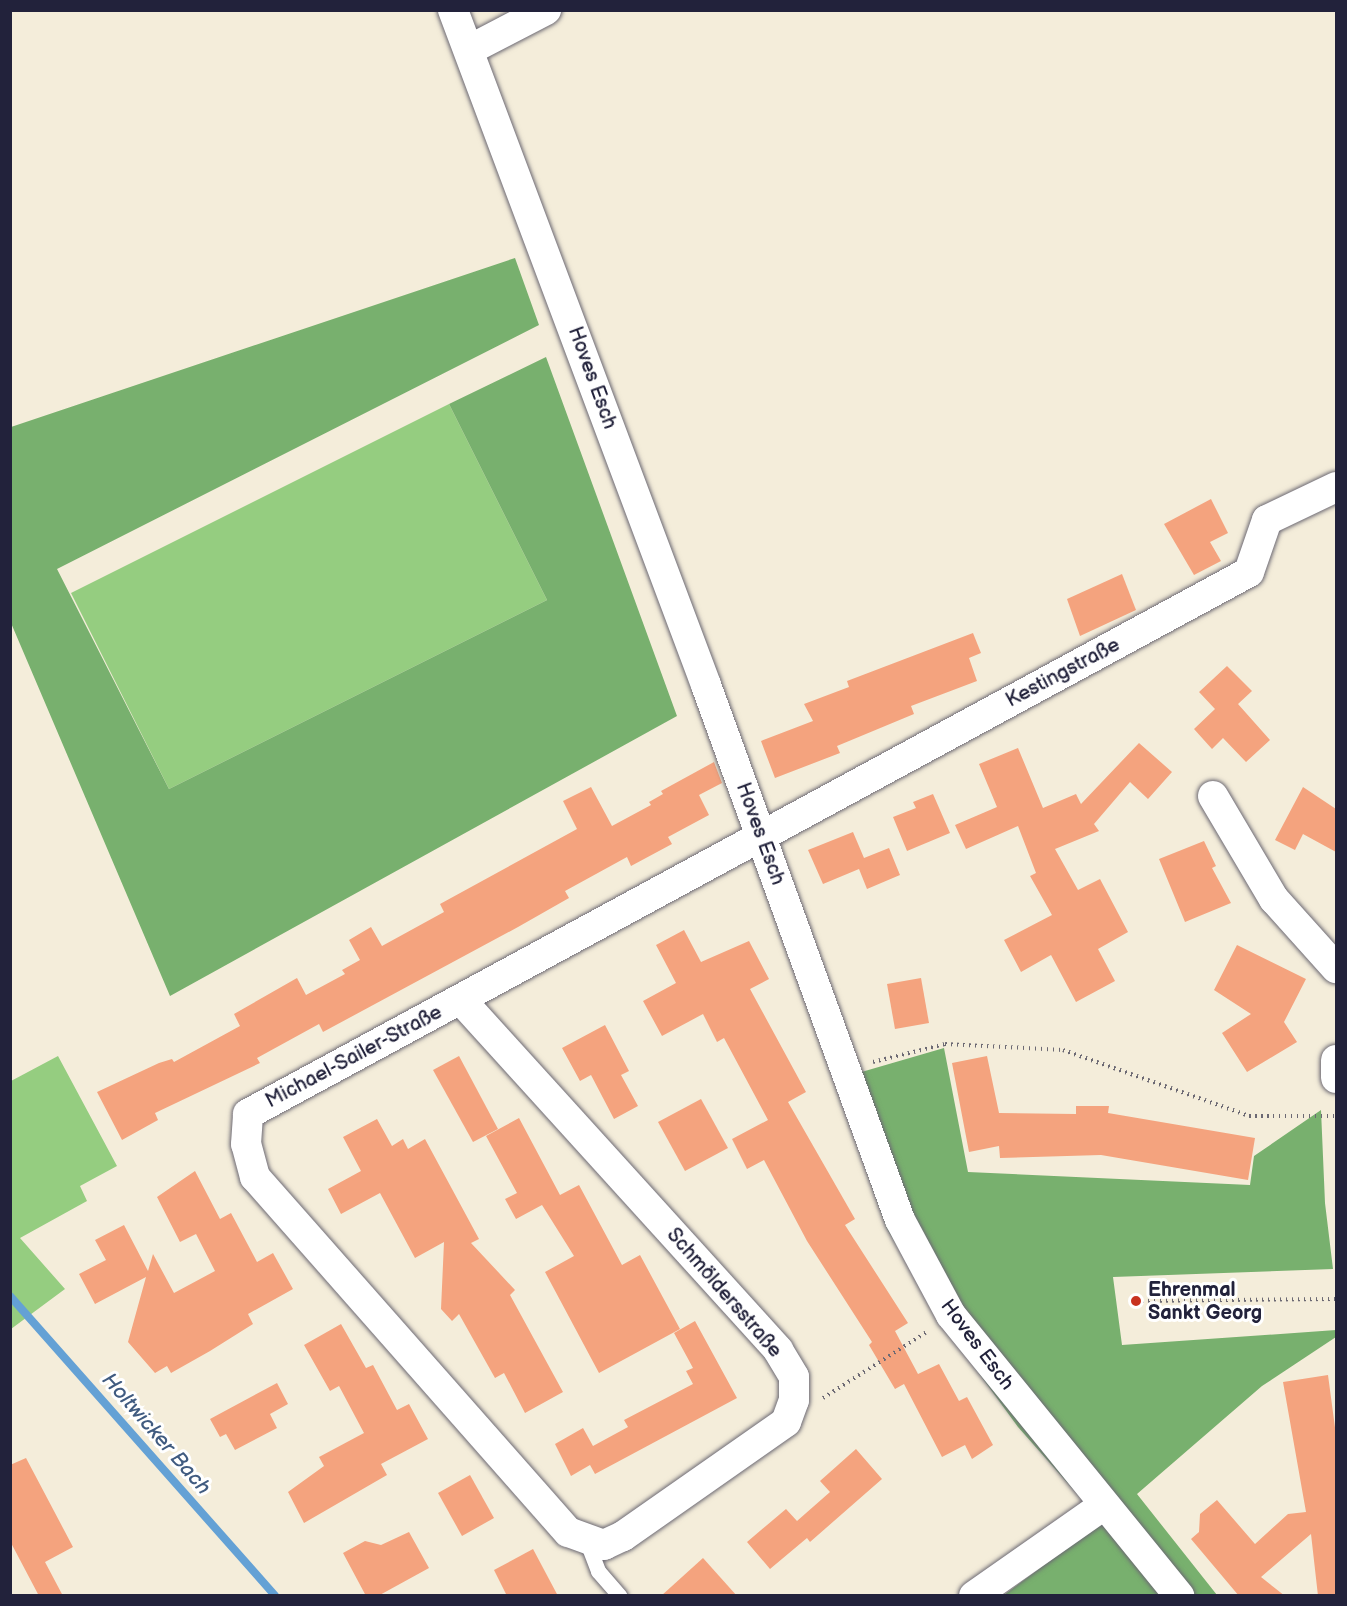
<!DOCTYPE html>
<meta charset="utf-8">
<style>
body{margin:0}
#map{position:relative;width:1347px;height:1606px;overflow:hidden;background:#f4edda;font-family:"Balsamiq Sans",sans-serif}
div>[style]{position:absolute}
.green>*{inset:0;background:#95cd80}
.forest>*{inset:0;background:#78b06e}
.stream>*{height:8px;margin:-4px;padding:0 4px;transform-origin:4px;border-radius:4px;background:#64a1d5}
.building>*{inset:0;background:#f4a37e}
.path>*{height:4px;margin-top:-2px;transform-origin:0;background:repeating-linear-gradient(90deg,#6c6973 0 1.5px,transparent 0 6px)}
.roads{filter:drop-shadow(0 0 2px #6c6973) drop-shadow(0 0 2px #6c6973)}
.service>*{height:15px;margin:-7.5px;padding:0 7.5px;transform-origin:7.5px;border-radius:7.5px;background:#fff}
.minor>*{height:30px;margin:-15px;padding:0 15px;transform-origin:15px;border-radius:15px;background:#fff}
.dots>*{width:16px;height:16px;translate:-50% -50%;box-sizing:border-box;border:3px solid #fff;border-radius:50%}
span{translate:-50% -50%;white-space:nowrap;text-align:center;line-height:1.15;-webkit-text-stroke:6px #fff;paint-order:stroke}
.street-label{font-size:20px;color:#22223b}
.poi-label{font-size:20px;color:#22223b;font-weight:700}
.left{translate:0 -50%;text-align:left}
.water-label{font-size:21px;color:#405b80;font-style:italic}
.frame{position:absolute;inset:0;border:12px solid #22223b;pointer-events:none}
</style>
<div id="map">
<div class="green">
<div style="clip-path:polygon(449px 404px,547px 600px,169px 789px,71px 593px)"></div>
<div style="clip-path:polygon(58px 1056px,117px 1166px,80px 1186px,87px 1201px,20px 1238px,65px 1289px,11px 1329px,11px 1081px)"></div>
</div>
<div class="forest">
<div style="clip-path:polygon(515px 258px,539px 325px,57px 569px,169px 789px,547px 600px,449px 404px,546px 357px,677px 716px,170px 996px,11px 623px,11px 427px)"></div>
<div style="clip-path:polygon(944px 1048px,968px 1172px,1250px 1185px,1254px 1156px,1321px 1110px,1325px 1203px,1333px 1269px,1113px 1277px,1122px 1345px,1336px 1330px,1336px 1337px,1262px 1386px,1137px 1494px,1217px 1595px,1004px 1595px,1102px 1522px,1018px 1427px,948px 1331px,887px 1229px,834px 1080px)"></div>
</div>
<div class="stream">
<div style="left:10px;top:1296px;width:400px;rotate:48.5deg"></div>
</div>
<div class="building">
<div style="clip-path:polygon(1211px 499px,1228px 533px,1210px 542px,1221px 561px,1194px 575px,1164px 524px)"></div>
<div style="clip-path:polygon(1122px 574px,1136px 610px,1080px 636px,1067px 599px)"></div>
<div style="clip-path:polygon(973px 633px,981px 653px,969px 658px,977px 681px,911px 706px,914px 714px,837px 746px,840px 753px,775px 778px,761px 741px,813px 721px,804px 704px,849px 687px,847px 681px)"></div>
<div style="clip-path:polygon(1227px 666px,1252px 691px,1238px 704px,1270px 740px,1246px 762px,1223px 738px,1212px 749px,1194px 729px,1215px 709px,1199px 692px)"></div>
<div style="clip-path:polygon(1139px 743px,1172px 772px,1148px 799px,1130px 782px,1094px 824px,1099px 831px,1055px 849px,1078px 890px,1100px 879px,1128px 932px,1098px 949px,1115px 981px,1076px 1002px,1051px 955px,1021px 972px,1004px 940px,1052px 915px,1030px 876px,1036px 873px,1018px 826px,966px 849px,955px 825px,997px 807px,979px 764px,1018px 748px,1043px 808px,1076px 794px,1081px 804px)"></div>
<div style="clip-path:polygon(714px 762px,722px 783px,699px 795px,709px 815px,668px 837px,672px 844px,631px 866px,627px 857px,565px 891px,569px 898px,518px 927px,323px 1032px,319px 1024px,257px 1058px,260px 1063px,155px 1113px,158px 1120px,122px 1140px,97px 1092px,159px 1063px,172px 1059px,174px 1062px,240px 1026px,234px 1014px,297px 978px,306px 995px,345px 974px,342px 970px,360px 960px,349px 940px,371px 927px,382px 946px,444px 912px,440px 904px,577px 829px,563px 801px,591px 787px,612px 826px,651px 805px,649px 802px,663px 794px,661px 791px)"></div>
<div style="clip-path:polygon(1303px 787px,1336px 809px,1336px 852px,1303px 834px,1295px 850px,1275px 840px)"></div>
<div style="clip-path:polygon(933px 794px,950px 833px,907px 851px,893px 817px,916px 808px,913px 802px)"></div>
<div style="clip-path:polygon(853px 832px,864px 858px,889px 848px,900px 875px,867px 889px,859px 869px,823px 884px,808px 850px)"></div>
<div style="clip-path:polygon(1204px 841px,1216px 866px,1212px 868px,1231px 903px,1185px 922px,1159px 859px)"></div>
<div style="clip-path:polygon(684px 930px,701px 962px,749px 941px,769px 979px,750px 989px,806px 1092px,788px 1102px,855px 1219px,845px 1225px,908px 1323px,895px 1331px,918px 1374px,939px 1364px,959px 1401px,967px 1397px,993px 1445px,972px 1459px,965px 1445px,942px 1457px,904px 1384px,895px 1389px,869px 1345px,872px 1342px,807px 1241px,764px 1160px,747px 1169px,732px 1139px,768px 1120px,724px 1038px,717px 1042px,703px 1014px,662px 1036px,643px 1001px,676px 983px,656px 945px)"></div>
<div style="clip-path:polygon(1237px 945px,1306px 979px,1284px 1022px,1297px 1042px,1247px 1072px,1222px 1033px,1251px 1014px,1214px 990px)"></div>
<div style="clip-path:polygon(921px 978px,929px 1023px,895px 1029px,887px 984px)"></div>
<div style="clip-path:polygon(605px 1025px,629px 1071px,621px 1075px,638px 1106px,614px 1119px,591px 1075px,580px 1081px,562px 1048px)"></div>
<div style="clip-path:polygon(459px 1056px,498px 1129px,473px 1142px,433px 1070px)"></div>
<div style="clip-path:polygon(987px 1056px,999px 1113px,1076px 1114px,1076px 1106px,1109px 1106px,1108px 1113px,1255px 1138px,1248px 1180px,1101px 1155px,1000px 1158px,999px 1146px,969px 1152px,952px 1063px)"></div>
<div style="clip-path:polygon(701px 1099px,728px 1148px,685px 1171px,658px 1122px)"></div>
<div style="clip-path:polygon(519px 1118px,560px 1195px,579px 1185px,622px 1265px,640px 1255px,680px 1329px,599px 1373px,545px 1272px,574px 1256px,542px 1205px,516px 1219px,505px 1199px,517px 1193px,486px 1136px)"></div>
<div style="clip-path:polygon(377px 1119px,392px 1146px,403px 1139px,408px 1149px,425px 1139px,479px 1239px,471px 1243px,515px 1290px,510px 1295px,563px 1392px,525px 1413px,504px 1373px,495px 1378px,459px 1314px,452px 1321px,441px 1309px,444px 1242px,415px 1258px,380px 1193px,341px 1214px,328px 1189px,361px 1171px,343px 1137px)"></div>
<div style="clip-path:polygon(195px 1171px,220px 1219px,231px 1213px,257px 1262px,273px 1253px,293px 1289px,248px 1314px,253px 1324px,210px 1351px,171px 1373px,167px 1366px,155px 1373px,128px 1342px,146px 1277px,95px 1304px,79px 1274px,106px 1260px,95px 1240px,124px 1225px,148px 1271px,153px 1254px,174px 1293px,215px 1271px,196px 1234px,180px 1242px,157px 1197px)"></div>
<div style="clip-path:polygon(695px 1321px,737px 1398px,595px 1474px,590px 1465px,571px 1476px,555px 1444px,583px 1428px,593px 1446px,628px 1427px,624px 1420px,693px 1384px,686px 1371px,693px 1368px,674px 1333px)"></div>
<div style="clip-path:polygon(341px 1324px,366px 1368px,373px 1365px,397px 1410px,409px 1404px,428px 1439px,381px 1464px,387px 1475px,304px 1523px,288px 1492px,324px 1466px,319px 1457px,364px 1433px,339px 1386px,330px 1391px,304px 1345px)"></div>
<div style="clip-path:polygon(1328px 1375px,1336px 1435px,1336px 1596px,1318px 1596px,1311px 1534px,1261px 1577px,1285px 1596px,1239px 1596px,1191px 1539px,1199px 1532px,1200px 1514px,1217px 1500px,1255px 1544px,1288px 1514px,1306px 1512px,1283px 1382px)"></div>
<div style="clip-path:polygon(277px 1383px,288px 1404px,270px 1414px,277px 1428px,235px 1450px,226px 1434px,220px 1437px,210px 1419px)"></div>
<div style="clip-path:polygon(856px 1449px,882px 1479px,810px 1542px,807px 1538px,770px 1569px,747px 1542px,786px 1509px,797px 1521px,830px 1492px,820px 1481px)"></div>
<div style="clip-path:polygon(26px 1458px,73px 1547px,45px 1562px,63px 1596px,39px 1596px,10px 1541px,10px 1465px)"></div>
<div style="clip-path:polygon(470px 1475px,494px 1518px,462px 1536px,438px 1493px)"></div>
<div style="clip-path:polygon(409px 1532px,429px 1568px,378px 1596px,366px 1596px,343px 1553px,365px 1541px,381px 1545px)"></div>
<div style="clip-path:polygon(533px 1549px,558px 1596px,507px 1596px,494px 1570px)"></div>
<div style="clip-path:polygon(703px 1558px,737px 1596px,661px 1596px)"></div>
</div>
<div class="path">
<div style="left:873px;top:1062px;width:74px;rotate:-14deg"></div>
<div style="left:945px;top:1044px;width:118px;rotate:2.9deg"></div>
<div style="left:1063px;top:1050px;width:197px;rotate:19.5deg"></div>
<div style="left:1249px;top:1116px;width:87px"></div>
<div style="left:1136px;top:1301px;width:200px;rotate:-0.6deg"></div>
<div style="left:823px;top:1398px;width:125px;rotate:-32.5deg"></div>
</div>
<div class="roads">
<div class="service">
<div style="left:587px;top:1542px;width:31px;rotate:69deg"></div>
<div style="left:598px;top:1571px;width:33px;rotate:49deg"></div>
</div>
<div class="minor">
<div style="left:453px;top:10px;width:721px;rotate:69.45deg"></div>
<div style="left:706px;top:685px;width:569px;rotate:70.07deg"></div>
<div style="left:900px;top:1220px;width:108px;rotate:61.8deg"></div>
<div style="left:951px;top:1315px;width:362px;rotate:50.9deg"></div>
<div style="left:469px;top:50px;width:87px;rotate:-27.5deg"></div>
<div style="left:1213px;top:796px;width:120px;rotate:59.4deg"></div>
<div style="left:1274px;top:899px;width:93px;rotate:48.1deg"></div>
<div style="left:461px;top:1000px;width:472px;rotate:47.8deg"></div>
<div style="left:778px;top:1350px;width:31px;rotate:59deg"></div>
<div style="left:794px;top:1377px;width:23px;rotate:90deg"></div>
<div style="left:794px;top:1400px;width:23px;rotate:110deg"></div>
<div style="left:786px;top:1422px;width:199px;rotate:145deg"></div>
<div style="left:623px;top:1536px;width:21px;rotate:155deg"></div>
<div style="left:604px;top:1545px;width:38px;rotate:-160deg"></div>
<div style="left:568px;top:1532px;width:473px;rotate:-131.4deg"></div>
<div style="left:255px;top:1177px;width:34px;rotate:-105deg"></div>
<div style="left:246px;top:1144px;width:30px;rotate:-86deg"></div>
<div style="left:248px;top:1114px;width:1138px;rotate:-28.43deg"></div>
<div style="left:1249px;top:572px;width:55px;rotate:-70.9deg"></div>
<div style="left:1267px;top:520px;width:76px;rotate:-25.6deg"></div>
<div style="left:1336px;top:1060px;width:18px;rotate:90deg"></div>
<div style="left:974px;top:1596px;width:159px;rotate:-35deg"></div>
</div>
</div>
<div class="dots">
<div style="left:1136px;top:1301px;background:#c8321e"></div>
</div>
<div class="street-label">
<span style="left:592px;top:378px;rotate:70deg">Hoves Esch</span>
<span style="left:1063px;top:673px;rotate:-28deg">Kestingstraße</span>
<span style="left:760px;top:834px;rotate:70deg">Hoves Esch</span>
<span style="left:354px;top:1057px;rotate:-28deg">Michael-Sailer-Straße</span>
<span style="left:724px;top:1293px;rotate:49deg">Schmöldersstraße</span>
<span style="left:977px;top:1345px;rotate:53deg">Hoves Esch</span>
</div>
<div class="poi-label">
<span class="left" style="left:1148px;top:1302px">Ehrenmal<br>Sankt Georg</span>
</div>
<div class="water-label">
<span style="left:156px;top:1434px;rotate:49deg">Holtwicker Bach</span>
</div>
<div class="frame"></div>
</div>
